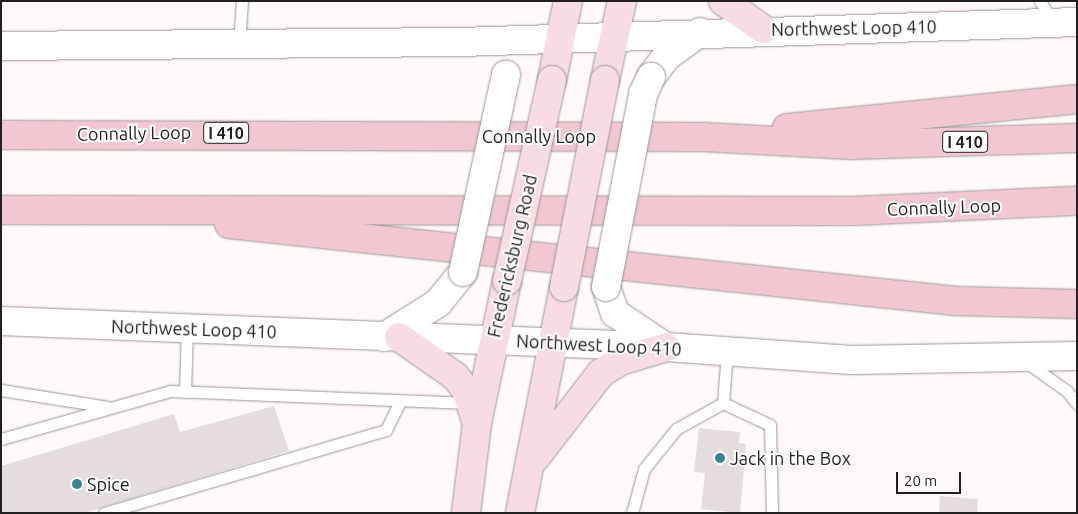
<!DOCTYPE html>
<style>
body{margin:0}
#map{position:relative;width:1078px;height:514px;overflow:hidden;background:#fff9fa;font-family:Ubuntu,sans-serif}
div>[style]{position:absolute}
.building>*{inset:0;background:#e4dcde}
.roads{filter:drop-shadow(0 0 1px #9d9697) drop-shadow(0 0 1px #9d9697)}
.service>*{height:11px;margin:-5.5px;padding:0 5.5px;transform-origin:5.5px;border-radius:5.5px;background:#fff}
.secondary>*{height:28px;margin:-14px;padding:0 14px;transform-origin:14px;border-radius:14px;background:#fff}
.primary>*{height:28px;margin:-14px;padding:0 14px;transform-origin:14px;border-radius:14px;background:#f7dde3}
.motorway>*{height:28px;margin:-14px;padding:0 14px;transform-origin:14px;border-radius:14px;background:#f2c7d1}
.bridges{filter:drop-shadow(0 0 1px #9d9697) drop-shadow(0 0 1px #9d9697)}
.secondary-bridge>*{height:28px;margin:-14px;padding:0 14px;transform-origin:14px;border-radius:14px;background:#fff}
.primary-bridge>*{height:28px;margin:-14px;padding:0 14px;transform-origin:14px;border-radius:14px;background:#f7dde3}
.dots>*{width:14px;height:14px;translate:-50% -50%;box-sizing:border-box;border:2px solid #fff;border-radius:50%}
span{translate:-50% -50%;white-space:nowrap;text-align:center;line-height:1.15;-webkit-text-stroke:4px #fff;paint-order:stroke}
.shield-label span{padding:1px 4px;background:#fff;border:1px solid;border-radius:4px;-webkit-text-stroke-width:0}
.shield-label{font-size:16px;color:#211f1f;font-weight:700}
.street-label{font-size:18px;color:#211f1f}
.poi-label{font-size:18px;color:#211f1f}
.left{translate:0 -50%;text-align:left}
.frame{position:absolute;inset:0;border:2px solid #211f1f;pointer-events:none}
.scale{position:absolute;left:896px;top:472px;width:65px;height:22px;box-sizing:border-box;border:2px solid #211f1f;border-top:0;padding-left:6px;font-size:15px;line-height:18px;white-space:nowrap;color:#211f1f;-webkit-text-stroke:4px #fff;paint-order:stroke}
</style>
<div id="map">
<div class="building">
<div style="clip-path:polygon(274px 406px,289px 451px,84px 513px,1px 513px,1px 466px,174px 414px,180px 432px)"></div>
<div style="clip-path:polygon(699px 428px,740px 432px,739px 443px,746px 444px,740px 513px,701px 509px,705px 473px,694px 472px)"></div>
<div style="clip-path:polygon(940px 496px,978px 499px,977px 513px,939px 513px)"></div>
</div>
<div class="roads">
<div class="service">
<div style="left:1040px;top:1px;width:23px;rotate:59deg"></div>
<div style="left:239px;top:44px;width:43px;rotate:-86deg"></div>
<div style="left:727px;top:352px;width:51px;rotate:94.5deg"></div>
<div style="left:723px;top:403px;width:52px;rotate:25.1deg"></div>
<div style="left:770px;top:425px;width:88px;rotate:88.7deg"></div>
<div style="left:1026px;top:362px;width:50px;rotate:35.3deg"></div>
<div style="left:1067px;top:391px;width:16px;rotate:52deg"></div>
<div style="left:1px;top:390px;width:108px;rotate:9deg"></div>
<div style="left:185px;top:392px;width:63px;rotate:-88.2deg"></div>
<div style="left:1px;top:439px;width:177px;rotate:-15.8deg"></div>
<div style="left:171px;top:391px;width:299px;rotate:2.3deg"></div>
<div style="left:104px;top:513px;width:294px;rotate:-16.4deg"></div>
<div style="left:386px;top:430px;width:32px;rotate:-64deg"></div>
<div style="left:632px;top:513px;width:46px;rotate:-74.7deg"></div>
<div style="left:644px;top:469px;width:51px;rotate:-51.3deg"></div>
<div style="left:676px;top:429px;width:54px;rotate:-29deg"></div>
</div>
<div class="secondary">
<div style="left:1px;top:46px;width:460px;rotate:-0.5deg"></div>
<div style="left:461px;top:42px;width:616px;rotate:-1.86deg"></div>
<div style="left:651px;top:77px;width:25px;rotate:-53deg"></div>
<div style="left:666px;top:57px;width:42px;rotate:-36.3deg"></div>
<div style="left:606px;top:287px;width:28px;rotate:71deg"></div>
<div style="left:615px;top:313px;width:59px;rotate:34deg"></div>
<div style="left:1px;top:321px;width:666px;rotate:2.24deg"></div>
<div style="left:666px;top:347px;width:186px;rotate:4deg"></div>
<div style="left:852px;top:360px;width:225px;rotate:-1deg"></div>
<div style="left:384px;top:337px;width:64px;rotate:-32.2deg"></div>
<div style="left:438px;top:303px;width:40px;rotate:-51deg"></div>
</div>
<div class="primary">
<div style="left:723px;top:1px;width:49px;rotate:35deg"></div>
<div style="left:552px;top:80px;width:81px;rotate:-78.6deg"></div>
<div style="left:605px;top:80px;width:81px;rotate:-77.9deg"></div>
<div style="left:399px;top:337px;width:68px;rotate:34.9deg"></div>
<div style="left:455px;top:376px;width:18px;rotate:52deg"></div>
<div style="left:466px;top:390px;width:35px;rotate:72deg"></div>
<div style="left:536px;top:457px;width:106px;rotate:-52.3deg"></div>
<div style="left:601px;top:373px;width:22px;rotate:-32deg"></div>
<div style="left:620px;top:361px;width:48px;rotate:-16.9deg"></div>
<div style="left:466px;top:513px;width:91px;rotate:-83deg"></div>
<div style="left:477px;top:423px;width:145px;rotate:-78.1deg"></div>
<div style="left:520px;top:513px;width:230px;rotate:-79deg"></div>
</div>
<div class="motorway">
<div style="left:787px;top:128px;width:291px;rotate:-5.7deg"></div>
<div style="left:1px;top:135px;width:702px;rotate:0.16deg"></div>
<div style="left:703px;top:137px;width:149px;rotate:3.1deg"></div>
<div style="left:852px;top:145px;width:225px;rotate:-1.8deg"></div>
<div style="left:1px;top:210px;width:852px;rotate:0.07deg"></div>
<div style="left:853px;top:211px;width:224px;rotate:-2.6deg"></div>
<div style="left:229px;top:224px;width:731px;rotate:6.05deg"></div>
<div style="left:956px;top:301px;width:121px;rotate:1.4deg"></div>
</div>
</div>
<div class="bridges">
<div class="secondary-bridge">
<div style="left:463px;top:272px;width:202px;rotate:-77.7deg"></div>
<div style="left:606px;top:287px;width:197px;rotate:-79.1deg"></div>
<div style="left:643px;top:94px;width:19px;rotate:-65deg"></div>
</div>
<div class="primary-bridge">
<div style="left:507px;top:281px;width:206px;rotate:-77.4deg"></div>
<div style="left:564px;top:287px;width:211px;rotate:-78.8deg"></div>
</div>
</div>
<div class="dots">
<div style="left:720px;top:458px;background:#3d8290"></div>
<div style="left:77px;top:484px;background:#3d8290"></div>
</div>
<div class="shield-label">
<span style="left:226px;top:133px">I 410</span>
<span style="left:965px;top:142px">I 410</span>
</div>
<div class="street-label">
<span style="left:854px;top:28px;rotate:-1deg">Northwest Loop 410</span>
<span style="left:134px;top:133px;rotate:-1deg">Connally Loop</span>
<span style="left:539px;top:136px">Connally Loop</span>
<span style="left:944px;top:207px;rotate:-2deg">Connally Loop</span>
<span style="left:512px;top:256px;rotate:-77deg">Fredericksburg Road</span>
<span style="left:194px;top:329px;rotate:2deg">Northwest Loop 410</span>
<span style="left:599px;top:345px;rotate:3deg">Northwest Loop 410</span>
</div>
<div class="poi-label">
<span class="left" style="left:730px;top:458px">Jack in the Box</span>
<span class="left" style="left:87px;top:484px">Spice</span>
</div>
<div class="frame"></div>
<div class="scale">20 m</div>
</div>
